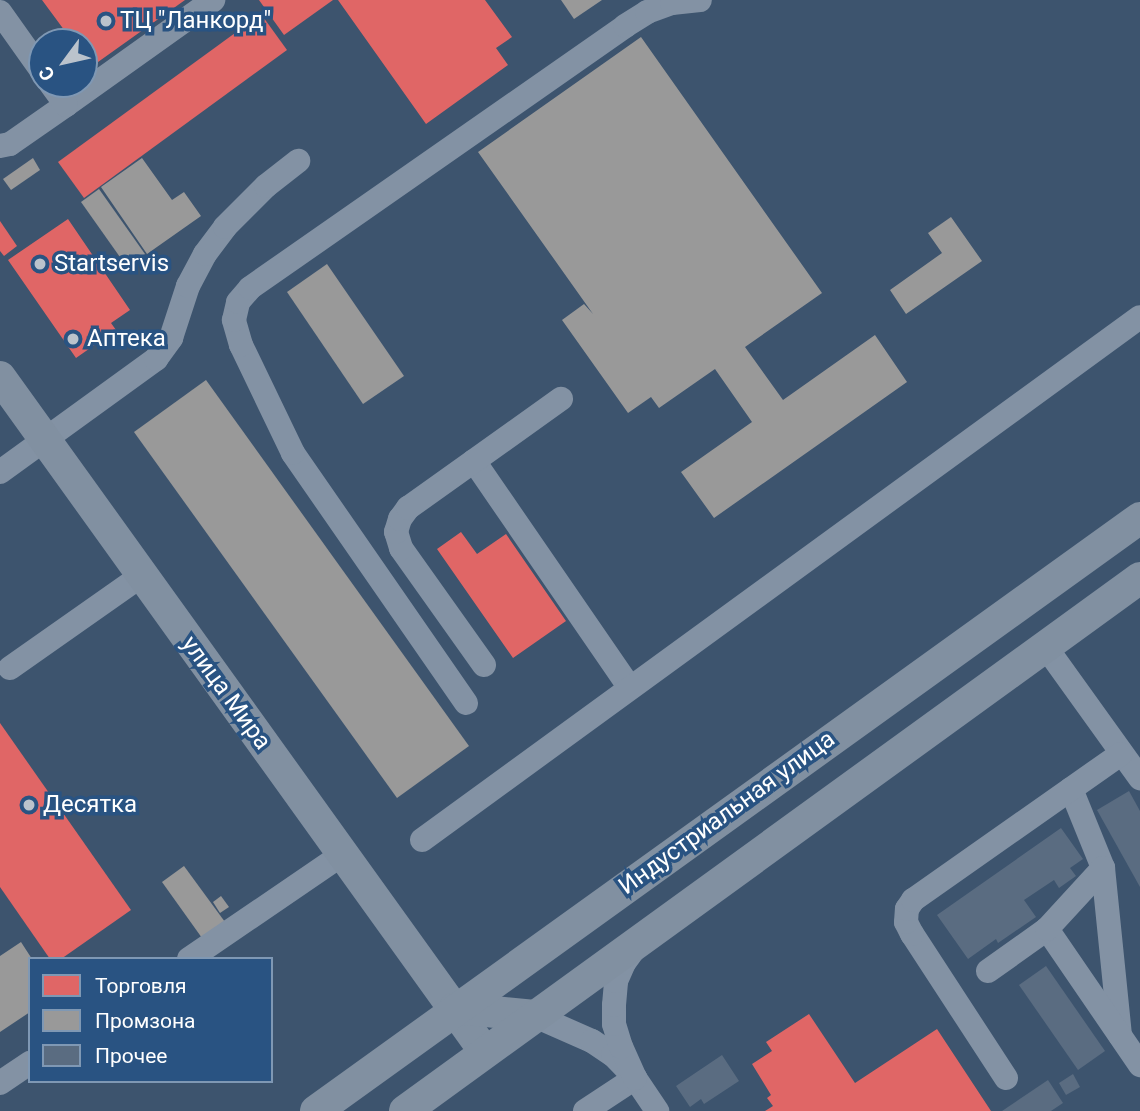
<!DOCTYPE html>
<meta charset="utf-8">
<style>
body{margin:0}
#map{position:relative;width:1140px;height:1111px;overflow:hidden;background:#3d546e;font-family:Roboto,sans-serif}
div>[style]{position:absolute}
.shops>*{inset:0;background:#e06666}
.industry>*{inset:0;background:#999}
.building>*{inset:0;background:#5a6c81}
.minor>*{height:24px;margin:-12px;padding:0 12px;transform-origin:12px;border-radius:12px;background:#8392a4}
.major>*{height:32px;margin:-16px;padding:0 16px;transform-origin:16px;border-radius:16px;background:#8190a1}
.dots>*{width:19px;height:19px;translate:-50% -50%;box-sizing:border-box;border:4px solid #295382;border-radius:50%}
span{translate:-50% -50%;white-space:nowrap;text-align:center;line-height:1.15;-webkit-text-stroke:7px #295382;paint-order:stroke}
.poi-label{font-size:24px;color:#fff}
.left{translate:0 -50%;text-align:left}
.street-label{font-size:24px;color:#fff}
.legend{position:absolute;left:28px;top:957px;width:245px;height:126px;box-sizing:border-box;background:#295382;border:2px solid #7f98b4;margin:0;padding:9px 12px;list-style:none;font-size:21px;color:#fff}
.legend li{display:flex;align-items:center;gap:14px;height:35px}
.legend b{width:35px;border:2px solid #7f98b4}
.north{position:absolute;left:28px;top:28px;width:70px;height:70px;box-sizing:border-box;background:#295382;border:2px solid #7f98b4;border-radius:50%;rotate:237deg;font-size:19px;font-weight:700;line-height:28px;text-align:center;color:#fff}
.north::after{content:'';display:block;margin:auto;width:24px;height:32px;background:#bbc3cc;clip-path:polygon(50% 0,100% 100%,50% 72%,0 100%)}
</style>
<div id="map">
<div class="shops">
<div style="clip-path:polygon(42px 0,185px 0,91px 67px,84px 58px,84px 42px,73px 42px)"></div>
<div style="clip-path:polygon(259px 0,333px 0,284px 35px)"></div>
<div style="clip-path:polygon(338px 0,485px 0,512px 37px,496px 48px,508px 65px,426px 124px)"></div>
<div style="clip-path:polygon(261px 14px,287px 50px,84px 198px,58px 162px)"></div>
<div style="clip-path:polygon(68px 219px,130px 310px,111px 323px,116px 330px,76px 358px,8px 260px)"></div>
<div style="clip-path:polygon(0 221px,17px 246px,4px 256px,0 251px)"></div>
<div style="clip-path:polygon(461px 532px,477px 554px,506px 534px,566px 621px,513px 658px,437px 549px)"></div>
<div style="clip-path:polygon(0 723px,131px 910px,61px 959px,50px 959px,0 887px)"></div>
<div style="clip-path:polygon(809px 1014px,855px 1083px,937px 1029px,991px 1111px,765px 1111px,773px 1106px,767px 1098px,771px 1095px,752px 1064px,772px 1051px,766px 1042px)"></div>
</div>
<div class="industry">
<div style="clip-path:polygon(561px 0,602px 0,574px 19px)"></div>
<div style="clip-path:polygon(641px 37px,822px 293px,745px 347px,783px 400px,875px 335px,907px 382px,714px 518px,681px 472px,752px 422px,715px 369px,659px 408px,651px 397px,628px 413px,562px 320px,584px 304px,593px 314px,478px 152px)"></div>
<div style="clip-path:polygon(33px 158px,40px 170px,11px 190px,3px 179px)"></div>
<div style="clip-path:polygon(142px 158px,172px 200px,184px 192px,201px 216px,147px 254px,101px 187px)"></div>
<div style="clip-path:polygon(99px 189px,145px 254px,127px 267px,81px 202px)"></div>
<div style="clip-path:polygon(951px 217px,982px 261px,906px 314px,890px 290px,942px 253px,928px 233px)"></div>
<div style="clip-path:polygon(327px 264px,404px 376px,363px 404px,287px 292px)"></div>
<div style="clip-path:polygon(206px 380px,469px 746px,397px 798px,134px 432px)"></div>
<div style="clip-path:polygon(184px 866px,225px 922px,202px 938px,162px 882px)"></div>
<div style="clip-path:polygon(221px 896px,229px 907px,220px 913px,213px 902px)"></div>
<div style="clip-path:polygon(21px 942px,32px 959px,30px 959px,29px 975px,30px 1012px,0 1032px,0 956px)"></div>
</div>
<div class="building">
<div style="clip-path:polygon(1129px 791px,1140px 811px,1140px 887px,1097px 810px)"></div>
<div style="clip-path:polygon(1061px 828px,1083px 859px,1070px 868px,1076px 876px,1059px 888px,1054px 880px,1024px 900px,1036px 917px,998px 943px,996px 939px,968px 959px,937px 915px)"></div>
<div style="clip-path:polygon(1046px 966px,1105px 1051px,1078px 1070px,1019px 985px)"></div>
<div style="clip-path:polygon(722px 1055px,739px 1081px,704px 1104px,701px 1099px,690px 1107px,676px 1086px)"></div>
<div style="clip-path:polygon(1073px 1074px,1080px 1087px,1066px 1095px,1059px 1083px)"></div>
<div style="clip-path:polygon(1048px 1080px,1063px 1103px,1051px 1111px,1002px 1111px)"></div>
</div>
<div class="minor">
<div style="left:0;top:12px;width:72px;rotate:54.6deg"></div>
<div style="left:66px;top:105px;width:181px;rotate:-35.5deg"></div>
<div style="left:0;top:146px;width:10px;rotate:-11deg"></div>
<div style="left:10px;top:144px;width:68px;rotate:-34.9deg"></div>
<div style="left:66px;top:105px;width:26px;rotate:-126deg"></div>
<div style="left:474px;top:461px;width:275px;rotate:55.5deg"></div>
<div style="left:0;top:472px;width:193px;rotate:-35.9deg"></div>
<div style="left:156px;top:359px;width:26px;rotate:-54deg"></div>
<div style="left:171px;top:338px;width:55px;rotate:-71.9deg"></div>
<div style="left:188px;top:286px;width:36px;rotate:-62deg"></div>
<div style="left:205px;top:254px;width:34px;rotate:-53deg"></div>
<div style="left:225px;top:227px;width:58px;rotate:-45deg"></div>
<div style="left:266px;top:186px;width:41px;rotate:-38deg"></div>
<div style="left:1045px;top:646px;width:163px;rotate:54.3deg"></div>
<div style="left:484px;top:665px;width:143px;rotate:-125.4deg"></div>
<div style="left:401px;top:548px;width:17px;rotate:-107deg"></div>
<div style="left:396px;top:532px;width:14px;rotate:-73deg"></div>
<div style="left:400px;top:519px;width:14px;rotate:-54deg"></div>
<div style="left:408px;top:508px;width:188px;rotate:-35.5deg"></div>
<div style="left:10px;top:668px;width:160px;rotate:-35.1deg"></div>
<div style="left:466px;top:703px;width:304px;rotate:-124.7deg"></div>
<div style="left:293px;top:453px;width:120px;rotate:-115.7deg"></div>
<div style="left:241px;top:345px;width:26px;rotate:-106deg"></div>
<div style="left:234px;top:320px;width:18px;rotate:-77deg"></div>
<div style="left:238px;top:302px;width:18px;rotate:-49deg"></div>
<div style="left:250px;top:288px;width:457px;rotate:-34.9deg"></div>
<div style="left:625px;top:26px;width:26px;rotate:-32deg"></div>
<div style="left:647px;top:12px;width:27px;rotate:-20deg"></div>
<div style="left:672px;top:3px;width:28px;rotate:-6deg"></div>
<div style="left:1071px;top:789px;width:85px;rotate:67.9deg"></div>
<div style="left:1103px;top:868px;width:168px;rotate:84.2deg"></div>
<div style="left:422px;top:840px;width:888px;rotate:-36.07deg"></div>
<div style="left:1047px;top:929px;width:165px;rotate:55.6deg"></div>
<div style="left:189px;top:959px;width:186px;rotate:-34.3deg"></div>
<div style="left:988px;top:971px;width:72px;rotate:-35.4deg"></div>
<div style="left:1047px;top:929px;width:83px;rotate:-47.4deg"></div>
<div style="left:535px;top:1016px;width:62px;rotate:23.7deg"></div>
<div style="left:592px;top:1041px;width:25px;rotate:34deg"></div>
<div style="left:613px;top:1055px;width:32px;rotate:46deg"></div>
<div style="left:635px;top:1078px;width:40px;rotate:56deg"></div>
<div style="left:1006px;top:1078px;width:172px;rotate:-123.1deg"></div>
<div style="left:912px;top:934px;width:13px;rotate:-117deg"></div>
<div style="left:906px;top:922px;width:13px;rotate:-86deg"></div>
<div style="left:907px;top:909px;width:11px;rotate:-56deg"></div>
<div style="left:913px;top:900px;width:254px;rotate:-35.1deg"></div>
<div style="left:0;top:1083px;width:36px;rotate:-34deg"></div>
<div style="left:585px;top:1111px;width:60px;rotate:-33.4deg"></div>
<div style="left:635px;top:1078px;width:34px;rotate:-114deg"></div>
<div style="left:621px;top:1047px;width:24px;rotate:-107deg"></div>
<div style="left:614px;top:1024px;width:19px;rotate:-90deg"></div>
<div style="left:614px;top:1005px;width:24px;rotate:-85deg"></div>
<div style="left:616px;top:981px;width:20px;rotate:-66deg"></div>
<div style="left:624px;top:963px;width:17px;rotate:-54deg"></div>
</div>
<div class="major">
<div style="left:0;top:377px;width:831px;rotate:54.3deg"></div>
<div style="left:455px;top:1008px;width:80px;rotate:5.7deg"></div>
<div style="left:316px;top:1111px;width:1015px;rotate:-35.74deg"></div>
<div style="left:405px;top:1111px;width:908px;rotate:-35.95deg"></div>
</div>
<div class="dots">
<div style="left:106px;top:21px;background:#bbc3cc"></div>
<div style="left:40px;top:264px;background:#bbc3cc"></div>
<div style="left:73px;top:339px;background:#bbc3cc"></div>
<div style="left:29px;top:805px;background:#bbc3cc"></div>
</div>
<div class="poi-label">
<span class="left" style="left:120px;top:21px">ТЦ "Ланкорд"</span>
<span class="left" style="left:54px;top:264px">Startservis</span>
<span class="left" style="left:87px;top:339px">Аптека</span>
<span class="left" style="left:43px;top:805px">Десятка</span>
</div>
<div class="street-label">
<span style="left:226px;top:693px;rotate:54deg">улица Мира</span>
<span style="left:727px;top:813px;rotate:-36deg">Индустриальная улица</span>
</div>
<ul class="legend">
<li><b style="height:19px;background:#e06666"></b>Торговля</li>
<li><b style="height:19px;background:#999"></b>Промзона</li>
<li><b style="height:19px;background:#5a6c81"></b>Прочее</li>
</ul>
<div class="north">С</div>
</div>
